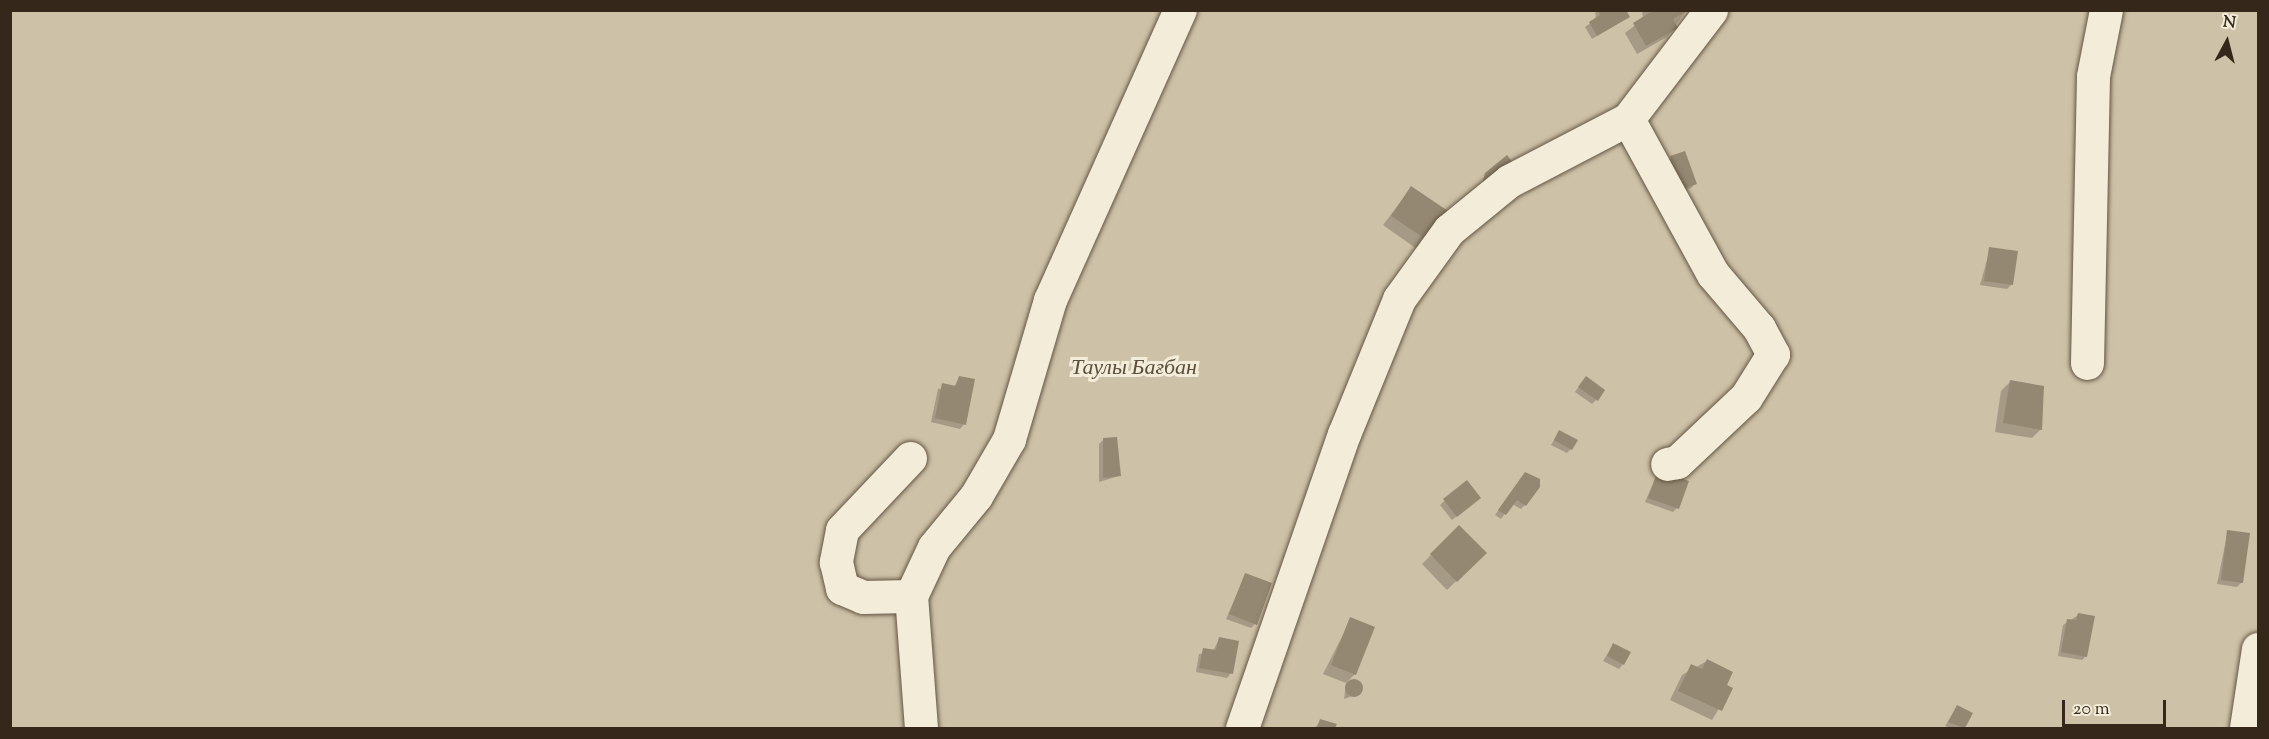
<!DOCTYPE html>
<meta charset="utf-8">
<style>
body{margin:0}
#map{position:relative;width:2269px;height:739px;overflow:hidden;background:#ece1c4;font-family:"Sorts Mill Goudy",serif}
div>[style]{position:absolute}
.green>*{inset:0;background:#cdc1a7}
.shadow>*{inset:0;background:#0003}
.building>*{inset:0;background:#948872}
.round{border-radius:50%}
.roads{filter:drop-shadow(0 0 2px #635644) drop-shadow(0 0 2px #635644)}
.minor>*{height:33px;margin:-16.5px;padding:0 16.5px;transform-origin:16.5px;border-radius:16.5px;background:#f3ecd9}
span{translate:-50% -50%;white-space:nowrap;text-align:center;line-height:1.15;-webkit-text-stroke:6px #f3ecd9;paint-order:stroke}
.park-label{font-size:22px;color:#5b4e3c;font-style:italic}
.frame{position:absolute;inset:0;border:12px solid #352719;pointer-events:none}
.north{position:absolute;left:2197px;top:12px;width:60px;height:60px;-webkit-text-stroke:4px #f3ecd9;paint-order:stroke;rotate:7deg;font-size:16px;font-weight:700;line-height:24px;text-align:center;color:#352719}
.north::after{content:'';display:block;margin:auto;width:21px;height:27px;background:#352719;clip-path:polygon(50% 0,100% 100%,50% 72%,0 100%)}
.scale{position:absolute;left:2062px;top:700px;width:104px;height:27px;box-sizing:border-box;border:3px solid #352719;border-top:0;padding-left:8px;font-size:18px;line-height:21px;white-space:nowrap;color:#352719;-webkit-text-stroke:4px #f3ecd9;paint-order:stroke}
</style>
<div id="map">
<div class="green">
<div style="clip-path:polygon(11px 11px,2258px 11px,2258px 728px,11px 728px)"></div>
</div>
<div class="shadow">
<div style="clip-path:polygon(1595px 10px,1625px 10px,1628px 17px,1592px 39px,1585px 27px,1596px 19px)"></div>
<div style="clip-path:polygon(1642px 10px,1685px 12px,1667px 37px,1637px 54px,1625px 33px,1643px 19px)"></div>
<div style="clip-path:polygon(1671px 157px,1695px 184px,1691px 188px,1677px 193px,1667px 162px)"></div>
<div style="clip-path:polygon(1411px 188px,1446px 212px,1417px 249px,1383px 225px)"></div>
<div style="clip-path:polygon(1990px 249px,2012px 284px,2007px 289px,1980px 285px)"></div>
<div style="clip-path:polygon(959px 377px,964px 424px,960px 429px,931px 422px,938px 389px,954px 387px)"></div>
<div style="clip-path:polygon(1582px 382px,1596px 400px,1592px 404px,1575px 392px)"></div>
<div style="clip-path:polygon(2010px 382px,2041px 429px,2032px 438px,1995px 432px,2001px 391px)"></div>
<div style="clip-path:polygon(1559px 432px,1571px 449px,1567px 453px,1551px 445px)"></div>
<div style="clip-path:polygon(1104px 439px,1119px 476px,1099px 482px,1099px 444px)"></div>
<div style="clip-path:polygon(1658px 472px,1677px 508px,1673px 512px,1645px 502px)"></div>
<div style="clip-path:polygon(1521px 478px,1525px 505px,1521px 509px,1512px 504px,1501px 519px,1495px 515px)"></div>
<div style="clip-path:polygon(1466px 482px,1474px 502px,1452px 520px,1440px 505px)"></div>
<div style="clip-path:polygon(1459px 527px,1485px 553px,1447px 590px,1422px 564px)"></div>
<div style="clip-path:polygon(2228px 531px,2242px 582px,2237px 587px,2217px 584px)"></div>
<div style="clip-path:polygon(1245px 575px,1255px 624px,1251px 628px,1226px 619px)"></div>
<div style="clip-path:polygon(2078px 615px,2086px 656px,2082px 660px,2058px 656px,2063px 625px)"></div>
<div style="clip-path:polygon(1351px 619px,1355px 674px,1346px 683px,1323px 674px)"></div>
<div style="clip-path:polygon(1219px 639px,1231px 673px,1227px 678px,1196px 672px,1199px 654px,1213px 651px)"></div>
<div style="clip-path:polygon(1613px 645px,1623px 664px,1619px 669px,1603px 661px)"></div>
<div style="clip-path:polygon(1707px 661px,1731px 689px,1712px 720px,1670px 700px,1682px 675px)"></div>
<div style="clip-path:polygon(1359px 682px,1358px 694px,1344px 699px,1346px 683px)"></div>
<div style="clip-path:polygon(1957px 707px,1971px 713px,1964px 728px,1950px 728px,1945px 726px)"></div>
<div style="clip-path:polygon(1320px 721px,1335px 725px,1334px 728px,1315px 728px)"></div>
</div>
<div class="building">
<div style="clip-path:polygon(1598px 10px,1626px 10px,1630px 17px,1597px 36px,1589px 22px,1600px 15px)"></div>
<div style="clip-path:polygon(1654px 10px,1689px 10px,1673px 19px,1678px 28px,1646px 46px,1633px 23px)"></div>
<div style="clip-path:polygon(1685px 151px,1697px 184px,1682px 189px,1670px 156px)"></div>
<div style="clip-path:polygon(1507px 155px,1519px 171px,1481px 188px,1485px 173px)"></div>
<div style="clip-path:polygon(1411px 186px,1448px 211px,1427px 240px,1391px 216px)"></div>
<div style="clip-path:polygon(1989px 247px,2018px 251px,2013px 285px,1984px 281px)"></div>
<div style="clip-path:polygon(959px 376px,975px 379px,966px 425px,935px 418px,942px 383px,956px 386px)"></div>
<div style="clip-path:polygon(1586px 376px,1605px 390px,1598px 401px,1578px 387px)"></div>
<div style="clip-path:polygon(2010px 380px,2044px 386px,2042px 430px,2003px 423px)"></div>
<div style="clip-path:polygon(1559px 430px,1578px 440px,1572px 450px,1554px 440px)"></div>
<div style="clip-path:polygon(1117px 437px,1121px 476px,1103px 478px,1103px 438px)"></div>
<div style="clip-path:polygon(1658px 470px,1689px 481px,1679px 509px,1648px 498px)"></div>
<div style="clip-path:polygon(1525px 472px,1540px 479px,1540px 487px,1526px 506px,1517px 500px,1506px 515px,1498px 510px)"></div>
<div style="clip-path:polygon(1467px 480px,1481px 498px,1457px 517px,1443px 499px)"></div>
<div style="clip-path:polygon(1459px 525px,1487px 553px,1457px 582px,1430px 554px)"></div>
<div style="clip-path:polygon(2227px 530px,2250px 533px,2243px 583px,2221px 580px)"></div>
<div style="clip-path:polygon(1245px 573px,1272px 583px,1257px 625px,1229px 614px)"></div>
<div style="clip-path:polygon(2078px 613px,2095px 616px,2087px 657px,2061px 652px,2067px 619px,2076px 620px)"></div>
<div style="clip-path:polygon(1350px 617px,1375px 627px,1356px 675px,1331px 665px)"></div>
<div style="clip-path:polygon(1219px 637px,1239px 641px,1233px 674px,1199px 668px,1203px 648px,1216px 650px)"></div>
<div style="clip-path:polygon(1613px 643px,1631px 652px,1624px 665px,1607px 656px)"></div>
<div style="clip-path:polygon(1707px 659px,1733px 672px,1727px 685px,1733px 688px,1722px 711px,1678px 691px,1691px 664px,1702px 669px)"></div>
<div class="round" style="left:1345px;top:679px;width:18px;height:18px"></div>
<div style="clip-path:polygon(1957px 705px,1973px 713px,1965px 728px,1948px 722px)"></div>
<div style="clip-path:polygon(1320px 719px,1337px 724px,1335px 728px,1317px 728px)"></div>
</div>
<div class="roads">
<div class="minor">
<div style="left:1628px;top:119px;width:177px;rotate:61.3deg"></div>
<div style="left:1713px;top:274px;width:71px;rotate:49.6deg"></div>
<div style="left:1759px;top:328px;width:30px;rotate:62deg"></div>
<div style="left:1773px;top:354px;width:51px;rotate:122.1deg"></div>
<div style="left:1746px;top:397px;width:95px;rotate:136.7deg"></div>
<div style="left:1677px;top:462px;width:10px;rotate:169deg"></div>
<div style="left:2087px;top:363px;width:287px;rotate:-88.8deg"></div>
<div style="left:2093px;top:76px;width:67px;rotate:-78.9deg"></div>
<div style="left:910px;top:458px;width:99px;rotate:133.4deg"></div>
<div style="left:842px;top:530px;width:33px;rotate:101deg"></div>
<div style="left:836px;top:562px;width:27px;rotate:77deg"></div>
<div style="left:842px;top:588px;width:23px;rotate:23deg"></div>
<div style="left:863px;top:597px;width:48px;rotate:-1.2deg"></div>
<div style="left:921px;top:728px;width:132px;rotate:-94.3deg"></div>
<div style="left:911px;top:596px;width:54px;rotate:-64.9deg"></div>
<div style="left:934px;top:547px;width:66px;rotate:-50.5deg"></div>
<div style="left:976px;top:496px;width:66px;rotate:-59.9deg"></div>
<div style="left:1009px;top:439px;width:145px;rotate:-73.6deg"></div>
<div style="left:1050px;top:300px;width:318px;rotate:-65.9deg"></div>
<div style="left:1242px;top:728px;width:311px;rotate:-70.9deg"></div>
<div style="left:1344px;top:434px;width:146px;rotate:-67.8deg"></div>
<div style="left:1399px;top:299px;width:85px;rotate:-54.1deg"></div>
<div style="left:1449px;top:230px;width:77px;rotate:-39.2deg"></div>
<div style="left:1509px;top:181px;width:134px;rotate:-27.5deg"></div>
<div style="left:1628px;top:119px;width:137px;rotate:-52.7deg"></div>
<div style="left:2246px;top:728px;width:80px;rotate:-81.4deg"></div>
</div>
</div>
<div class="park-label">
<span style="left:1134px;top:370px">Таулы Бағбан</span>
</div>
<div class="frame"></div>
<div class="north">N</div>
<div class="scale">20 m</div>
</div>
